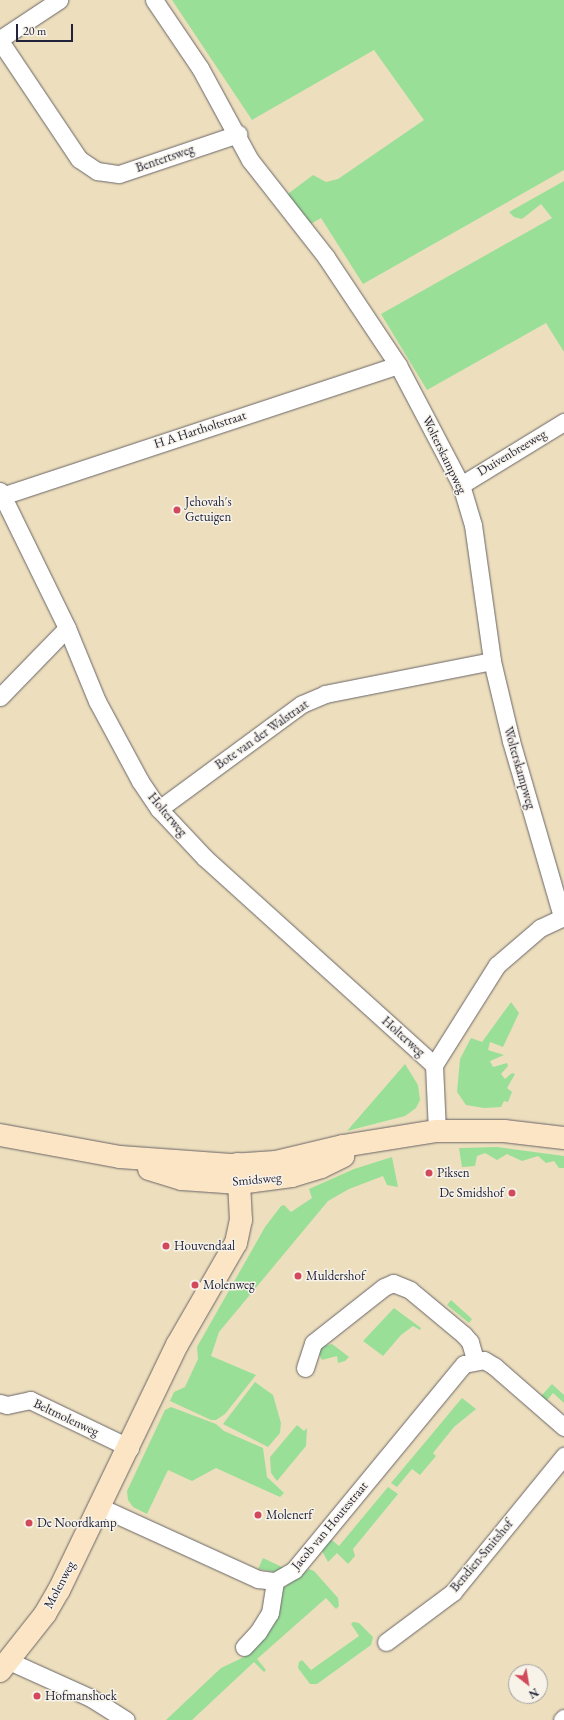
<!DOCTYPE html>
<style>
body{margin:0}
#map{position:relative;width:564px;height:1720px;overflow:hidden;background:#eddfbd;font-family:"EB Garamond",serif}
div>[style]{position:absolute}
.green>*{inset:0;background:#99df98}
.roads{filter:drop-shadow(0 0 1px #696468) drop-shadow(0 0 1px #696468)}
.street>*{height:17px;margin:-8.5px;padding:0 8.5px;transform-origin:8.5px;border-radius:8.5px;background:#fff}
.secondary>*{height:22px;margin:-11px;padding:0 11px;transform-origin:11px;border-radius:11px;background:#fce5c4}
.dots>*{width:11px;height:11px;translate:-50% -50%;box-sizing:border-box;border:2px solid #f7f3e8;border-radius:50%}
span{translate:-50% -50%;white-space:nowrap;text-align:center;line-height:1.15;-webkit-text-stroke:3px #f7f3e8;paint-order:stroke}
.street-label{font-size:13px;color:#22223b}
.poi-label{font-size:13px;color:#22223b}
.left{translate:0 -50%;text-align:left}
.right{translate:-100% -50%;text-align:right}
.north{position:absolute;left:508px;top:1664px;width:40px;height:40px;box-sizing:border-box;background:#f7f3e8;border:1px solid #a29fa3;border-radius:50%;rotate:149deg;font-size:11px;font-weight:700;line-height:16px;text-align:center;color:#22223b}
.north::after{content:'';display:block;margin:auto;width:14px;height:18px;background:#d1495b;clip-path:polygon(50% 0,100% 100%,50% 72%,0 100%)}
.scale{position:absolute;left:16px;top:24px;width:57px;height:18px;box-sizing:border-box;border:2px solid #22223b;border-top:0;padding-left:5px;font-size:12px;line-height:14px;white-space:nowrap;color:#22223b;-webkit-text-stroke:3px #f7f3e8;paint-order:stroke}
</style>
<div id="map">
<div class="green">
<div style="clip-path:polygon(172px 0,564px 0,564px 170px,363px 284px,321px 218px,309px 225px,287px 198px,289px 193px,313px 175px,326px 182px,338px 179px,424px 120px,374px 50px,252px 120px)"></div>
<div style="clip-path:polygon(564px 181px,564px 352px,546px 323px,427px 390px,381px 314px,552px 218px,541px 204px,522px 219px,514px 217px,509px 212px)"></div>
<div style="clip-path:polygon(511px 1002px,519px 1013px,503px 1047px,490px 1042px,488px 1050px,504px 1055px,490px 1061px,493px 1067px,507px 1063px,508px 1066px,501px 1074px,505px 1079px,512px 1073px,515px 1074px,507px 1088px,512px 1092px,508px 1102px,504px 1101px,501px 1107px,484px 1108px,466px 1105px,457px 1092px,460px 1059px,471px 1038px,482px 1042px)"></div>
<div style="clip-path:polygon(405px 1064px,418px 1085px,420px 1100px,416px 1108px,405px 1116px,347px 1131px)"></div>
<div style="clip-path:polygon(497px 1147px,564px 1156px,564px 1168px,559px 1168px,554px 1161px,546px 1163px,538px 1156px,522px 1161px,507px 1154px,497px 1160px,485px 1153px,477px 1156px,475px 1166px,462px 1167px,459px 1148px)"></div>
<div style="clip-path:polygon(392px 1157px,398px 1187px,387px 1185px,383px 1176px,349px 1189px,328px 1201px,219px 1332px,211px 1356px,256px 1375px,225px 1414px,216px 1420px,211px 1420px,170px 1401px,174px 1392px,185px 1387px,198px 1359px,197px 1347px,265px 1227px,281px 1206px,284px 1205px,291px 1212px,312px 1198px,309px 1189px,354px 1169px)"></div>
<div style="clip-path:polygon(451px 1300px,472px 1319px,469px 1323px,447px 1305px)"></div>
<div style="clip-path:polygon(394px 1308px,421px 1328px,420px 1330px,413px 1326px,401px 1335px,383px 1356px,363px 1341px)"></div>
<div style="clip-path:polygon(332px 1344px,349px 1357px,345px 1361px,338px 1363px,337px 1356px,322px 1360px,318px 1352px,324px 1346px)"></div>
<div style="clip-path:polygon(255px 1382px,273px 1395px,281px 1423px,280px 1433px,268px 1447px,223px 1424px)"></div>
<div style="clip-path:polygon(552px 1384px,564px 1395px,564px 1403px,553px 1393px,543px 1405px,541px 1396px)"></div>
<div style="clip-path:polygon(462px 1398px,476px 1409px,454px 1427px,433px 1453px,436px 1456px,420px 1475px,412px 1469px,397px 1487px,391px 1483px)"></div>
<div style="clip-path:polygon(171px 1407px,216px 1424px,224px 1431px,263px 1448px,267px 1477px,284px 1493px,280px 1497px,216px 1468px,192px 1481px,168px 1470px,147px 1514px,133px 1507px,128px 1500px,127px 1491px,165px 1410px)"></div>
<div style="clip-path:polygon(297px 1425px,304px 1431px,307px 1428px,306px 1446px,277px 1481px,271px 1473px,270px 1457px)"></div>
<div style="clip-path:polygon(388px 1487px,398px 1494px,353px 1549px,355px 1556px,348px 1564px,337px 1553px,328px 1562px,322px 1551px,328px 1537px,339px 1546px)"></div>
<div style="clip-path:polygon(263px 1558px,284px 1568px,275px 1572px,258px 1569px)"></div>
<div style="clip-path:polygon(309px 1569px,314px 1571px,338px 1598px,339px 1606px,336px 1609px,326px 1598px,257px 1659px,266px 1670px,264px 1672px,254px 1662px,192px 1720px,166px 1720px,221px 1668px,244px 1657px,267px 1635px,276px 1618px,282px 1589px)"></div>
<div style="clip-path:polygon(353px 1622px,359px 1623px,373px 1637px,371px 1645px,317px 1684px,310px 1684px,298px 1668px,299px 1662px,302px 1660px,311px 1670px,359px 1636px,351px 1624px)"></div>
</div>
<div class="roads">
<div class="street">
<div style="left:154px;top:0;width:82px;rotate:55.9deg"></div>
<div style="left:200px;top:68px;width:105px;rotate:61.5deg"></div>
<div style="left:250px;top:160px;width:123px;rotate:51.9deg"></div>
<div style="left:326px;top:257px;width:130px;rotate:56.3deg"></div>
<div style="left:398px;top:365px;width:136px;rotate:62.3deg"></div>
<div style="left:461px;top:485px;width:42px;rotate:73.3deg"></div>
<div style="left:473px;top:525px;width:137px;rotate:82deg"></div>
<div style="left:492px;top:661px;width:82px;rotate:76.6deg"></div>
<div style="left:511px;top:741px;width:183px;rotate:73.8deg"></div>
<div style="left:0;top:39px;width:71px;rotate:-33.5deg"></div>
<div style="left:0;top:41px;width:142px;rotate:56.2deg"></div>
<div style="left:79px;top:159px;width:22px;rotate:34deg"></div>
<div style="left:97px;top:171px;width:22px;rotate:8deg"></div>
<div style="left:119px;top:174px;width:126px;rotate:-18.6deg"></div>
<div style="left:461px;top:485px;width:121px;rotate:-31.5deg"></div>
<div style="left:0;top:491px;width:153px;rotate:63.9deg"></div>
<div style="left:67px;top:628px;width:79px;rotate:67.7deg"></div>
<div style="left:97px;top:701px;width:91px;rotate:61.7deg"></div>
<div style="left:140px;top:781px;width:34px;rotate:56deg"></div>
<div style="left:159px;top:809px;width:67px;rotate:46.8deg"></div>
<div style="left:205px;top:858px;width:309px;rotate:42.1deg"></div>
<div style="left:2px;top:496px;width:417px;rotate:-18.3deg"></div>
<div style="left:0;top:697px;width:96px;rotate:-45.8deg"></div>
<div style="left:159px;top:809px;width:177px;rotate:-36.3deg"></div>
<div style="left:302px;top:704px;width:25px;rotate:-23deg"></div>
<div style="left:325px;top:694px;width:170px;rotate:-11.2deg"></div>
<div style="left:437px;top:1131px;width:66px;rotate:-92.6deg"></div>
<div style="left:434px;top:1065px;width:118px;rotate:-57.8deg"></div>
<div style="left:497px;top:965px;width:57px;rotate:-40.7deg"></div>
<div style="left:540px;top:928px;width:26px;rotate:-25deg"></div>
<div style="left:305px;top:1368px;width:26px;rotate:-72deg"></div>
<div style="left:313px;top:1343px;width:90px;rotate:-38.3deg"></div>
<div style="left:384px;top:1287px;width:10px;rotate:-24deg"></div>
<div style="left:393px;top:1283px;width:18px;rotate:22deg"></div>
<div style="left:410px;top:1290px;width:70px;rotate:39.8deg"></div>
<div style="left:464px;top:1335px;width:9px;rotate:49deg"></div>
<div style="left:470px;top:1342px;width:19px;rotate:74deg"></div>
<div style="left:0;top:1403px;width:7px;rotate:16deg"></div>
<div style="left:7px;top:1405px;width:24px;rotate:-12deg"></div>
<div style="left:30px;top:1400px;width:111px;rotate:25.6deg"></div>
<div style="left:100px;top:1507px;width:174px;rotate:24.5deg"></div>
<div style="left:258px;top:1579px;width:17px;rotate:7deg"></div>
<div style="left:275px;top:1581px;width:22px;rotate:-30deg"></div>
<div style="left:294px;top:1570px;width:267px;rotate:-50.5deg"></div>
<div style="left:464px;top:1364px;width:20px;rotate:-11deg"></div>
<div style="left:484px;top:1360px;width:12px;rotate:31deg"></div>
<div style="left:494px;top:1366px;width:93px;rotate:41.1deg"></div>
<div style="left:386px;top:1642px;width:84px;rotate:-36.7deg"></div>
<div style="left:453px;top:1592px;width:176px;rotate:-50.8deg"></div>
<div style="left:244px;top:1647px;width:21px;rotate:-47deg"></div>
<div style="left:258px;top:1632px;width:22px;rotate:-58deg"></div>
<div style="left:270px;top:1613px;width:32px;rotate:-81deg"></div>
<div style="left:9px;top:1661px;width:90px;rotate:24.3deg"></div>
<div style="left:91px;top:1698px;width:41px;rotate:32.2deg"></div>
<div style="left:562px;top:1720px;width:3px;rotate:-45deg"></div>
</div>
<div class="secondary">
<div style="left:0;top:1135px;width:122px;rotate:10.4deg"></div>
<div style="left:120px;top:1157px;width:111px;rotate:4.1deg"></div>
<div style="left:231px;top:1165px;width:45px;rotate:-3.8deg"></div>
<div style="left:276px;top:1162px;width:69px;rotate:-13.4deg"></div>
<div style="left:343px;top:1146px;width:95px;rotate:-9.1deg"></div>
<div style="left:437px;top:1131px;width:67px"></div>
<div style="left:504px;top:1131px;width:60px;rotate:6.7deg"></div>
<div style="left:149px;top:1169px;width:34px;rotate:17deg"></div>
<div style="left:182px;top:1179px;width:57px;rotate:4deg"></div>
<div style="left:239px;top:1183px;width:53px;rotate:-7.5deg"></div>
<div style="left:292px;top:1176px;width:30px;rotate:-17deg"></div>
<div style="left:321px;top:1167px;width:25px;rotate:-26deg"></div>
<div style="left:0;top:1671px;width:73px;rotate:-51.7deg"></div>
<div style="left:45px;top:1614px;width:28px;rotate:-60deg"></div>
<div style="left:59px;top:1590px;width:272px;rotate:-64.3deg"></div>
<div style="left:177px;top:1345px;width:118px;rotate:-60deg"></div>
<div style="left:236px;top:1243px;width:24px;rotate:-78deg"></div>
<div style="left:241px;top:1220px;width:56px;rotate:-93.1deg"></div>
</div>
</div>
<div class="dots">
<div style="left:177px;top:510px;background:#d1495b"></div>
<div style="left:429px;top:1173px;background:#d1495b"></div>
<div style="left:512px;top:1193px;background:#d1495b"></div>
<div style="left:166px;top:1246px;background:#d1495b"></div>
<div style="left:298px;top:1276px;background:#d1495b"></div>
<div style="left:195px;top:1285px;background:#d1495b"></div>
<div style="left:258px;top:1515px;background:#d1495b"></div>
<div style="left:29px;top:1523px;background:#d1495b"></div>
<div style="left:37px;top:1696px;background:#d1495b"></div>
</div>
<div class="street-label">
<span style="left:165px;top:159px;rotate:-19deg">Bentertsweg</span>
<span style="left:200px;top:430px;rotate:-18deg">H A Hartholtstraat</span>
<span style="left:512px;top:453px;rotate:-31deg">Duivenbreeweg</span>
<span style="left:444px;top:455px;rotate:64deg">Wolterskampweg</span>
<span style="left:262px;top:735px;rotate:-35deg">Bote van der Walstraat</span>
<span style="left:519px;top:768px;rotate:74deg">Wolterskampweg</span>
<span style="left:167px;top:815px;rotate:50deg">Holterweg</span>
<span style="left:403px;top:1037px;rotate:42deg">Holterweg</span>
<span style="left:257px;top:1180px;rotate:-5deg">Smidsweg</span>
<span style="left:66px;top:1418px;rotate:25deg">Beltmolenweg</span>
<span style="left:330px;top:1526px;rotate:-50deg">Jacob van Houtestraat</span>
<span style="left:482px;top:1556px;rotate:-50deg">Bendien-Smitshof</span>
<span style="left:60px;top:1585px;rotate:-62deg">Molenweg</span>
</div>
<div class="poi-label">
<span class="left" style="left:185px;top:510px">Jehovah's<br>Getuigen</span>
<span class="left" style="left:437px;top:1173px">Piksen</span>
<span class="right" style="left:504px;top:1193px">De Smidshof</span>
<span class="left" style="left:174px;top:1246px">Houvendaal</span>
<span class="left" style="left:306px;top:1276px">Muldershof</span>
<span class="left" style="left:203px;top:1285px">Molenweg</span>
<span class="left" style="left:266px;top:1515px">Molenerf</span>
<span class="left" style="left:37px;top:1523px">De Noordkamp</span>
<span class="left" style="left:45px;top:1696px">Hofmanshoek</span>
</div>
<div class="north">N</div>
<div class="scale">20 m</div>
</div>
